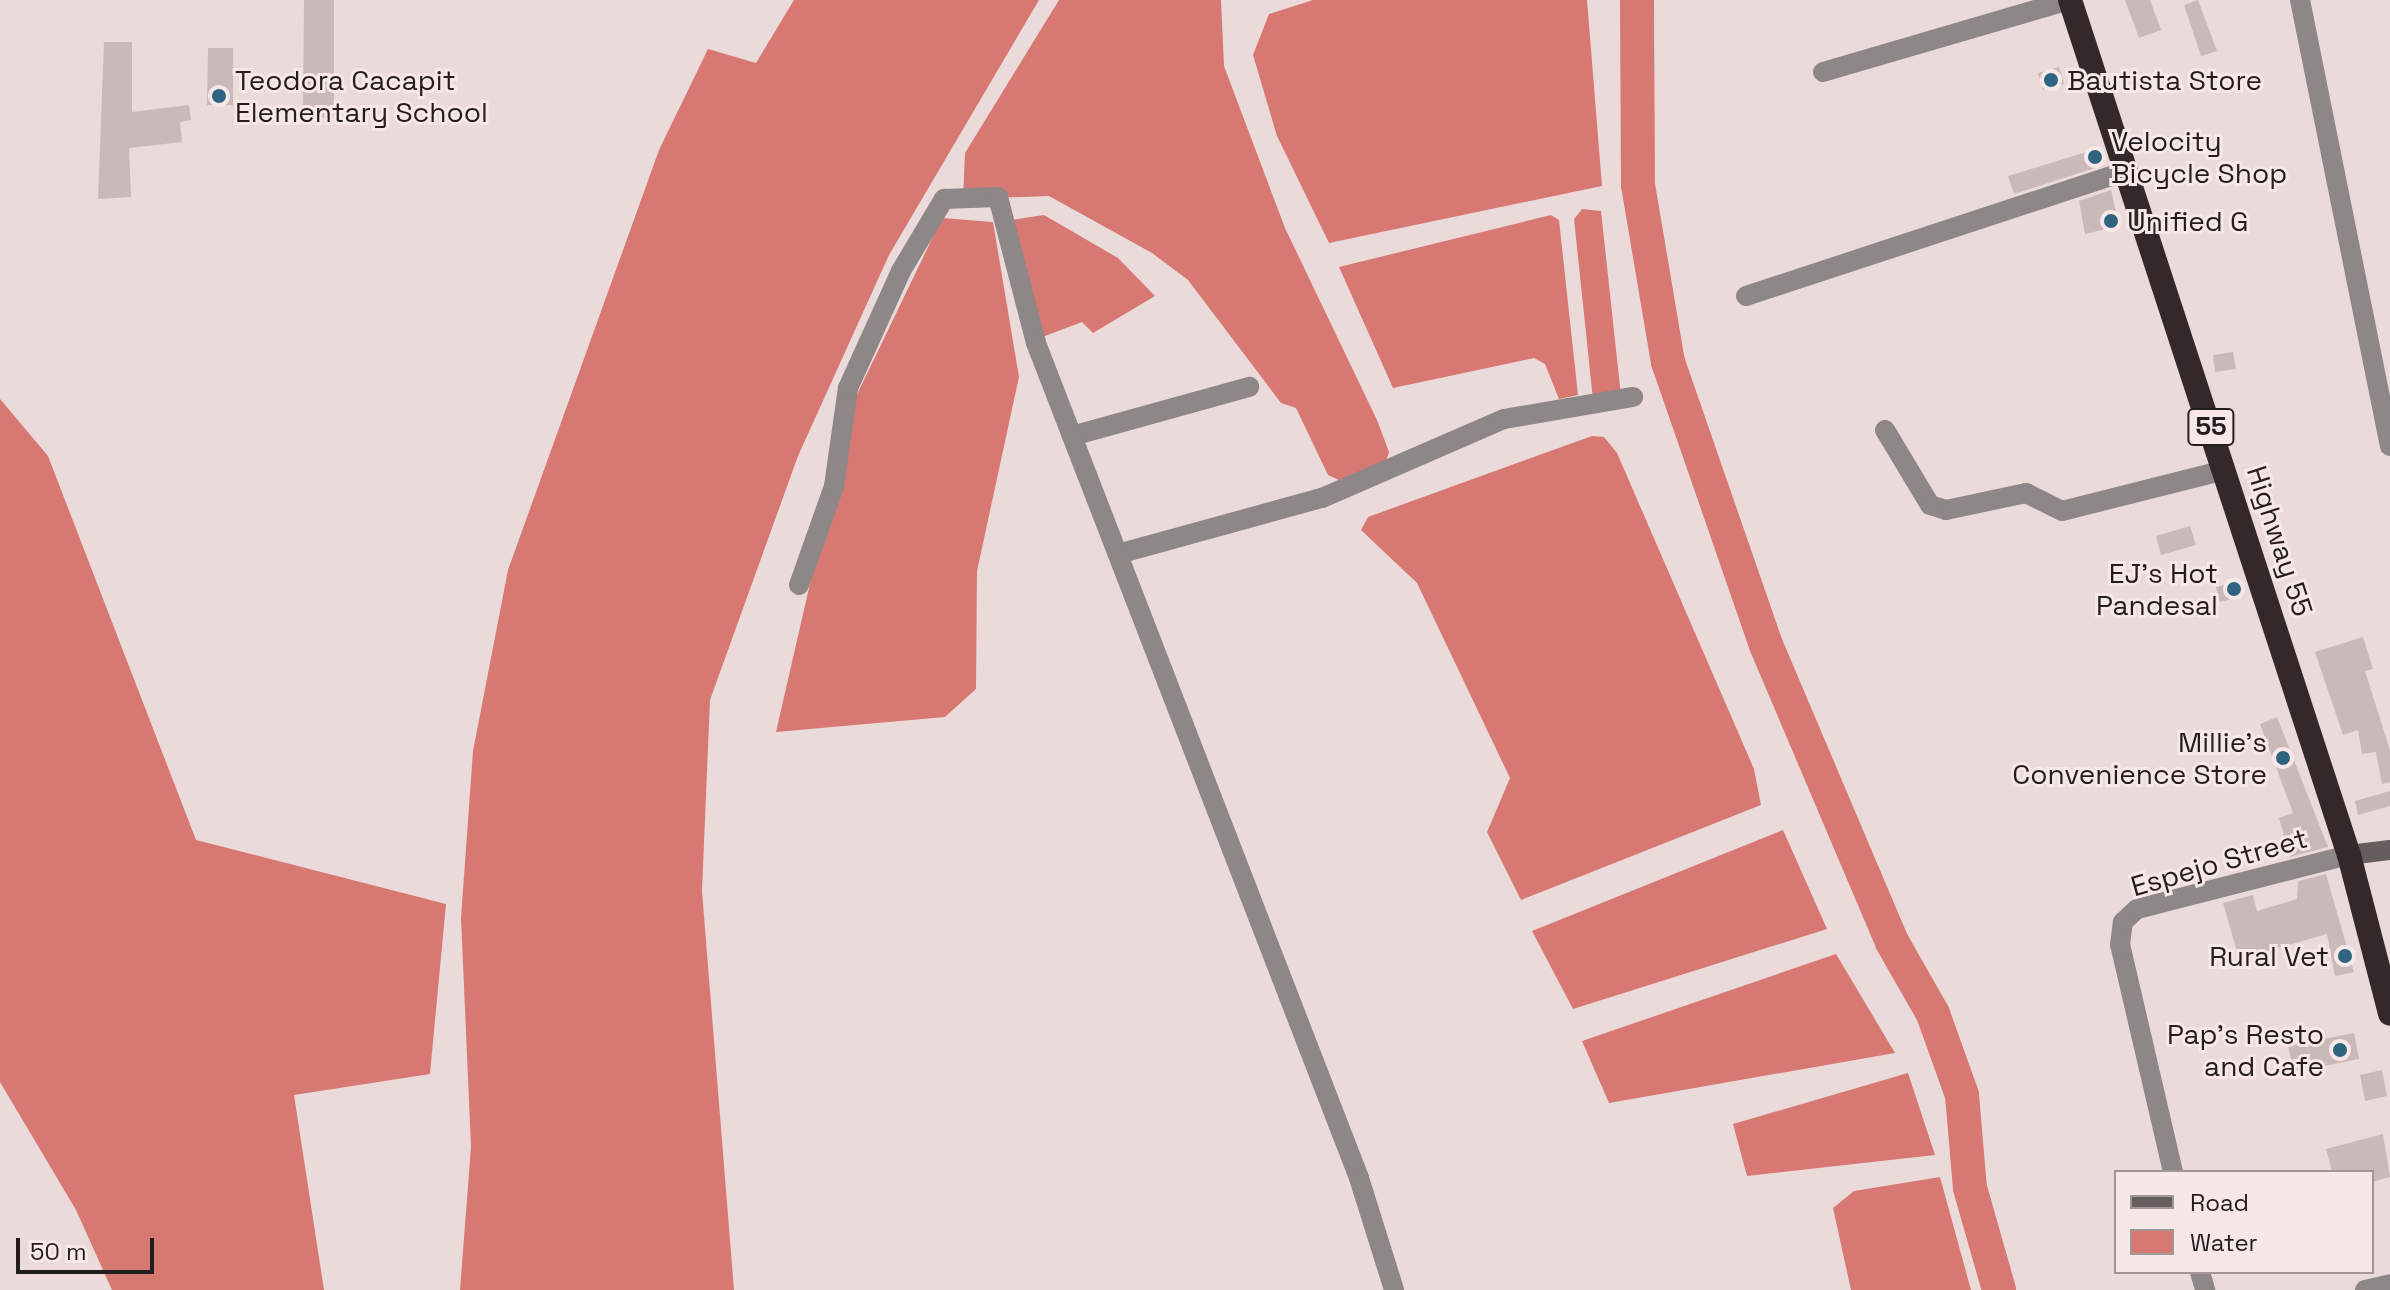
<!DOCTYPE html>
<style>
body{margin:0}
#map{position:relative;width:2390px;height:1290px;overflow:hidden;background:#eadbda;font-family:"Space Grotesk",sans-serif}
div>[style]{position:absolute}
.water>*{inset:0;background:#d87873}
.river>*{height:34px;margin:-17px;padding:0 17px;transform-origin:17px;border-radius:17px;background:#d87873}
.building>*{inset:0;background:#c9bab9}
.street>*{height:20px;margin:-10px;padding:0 10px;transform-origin:10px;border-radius:10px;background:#8d8787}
.secondary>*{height:20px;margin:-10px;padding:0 10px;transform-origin:10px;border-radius:10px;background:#665e5d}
.highway>*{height:24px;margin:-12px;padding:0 12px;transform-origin:12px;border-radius:12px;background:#342928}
.dots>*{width:22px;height:22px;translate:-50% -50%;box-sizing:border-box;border:4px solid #f7e8e7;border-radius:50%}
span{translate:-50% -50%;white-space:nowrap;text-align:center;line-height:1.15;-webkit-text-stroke:6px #f7e8e7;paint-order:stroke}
.shield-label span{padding:2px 6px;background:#f7e8e7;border:2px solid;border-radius:6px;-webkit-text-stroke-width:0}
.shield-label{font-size:26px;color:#231d1d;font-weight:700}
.poi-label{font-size:28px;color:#231d1d}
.left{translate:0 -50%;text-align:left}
.right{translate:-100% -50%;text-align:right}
.street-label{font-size:28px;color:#231d1d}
.legend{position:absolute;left:2114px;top:1170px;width:260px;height:104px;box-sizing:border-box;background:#f7e8e7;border:2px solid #a29796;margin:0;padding:10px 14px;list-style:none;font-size:24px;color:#231d1d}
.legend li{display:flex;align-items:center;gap:16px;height:40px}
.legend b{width:40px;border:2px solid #a29796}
.scale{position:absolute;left:16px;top:1238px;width:138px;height:36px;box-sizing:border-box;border:4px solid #231d1d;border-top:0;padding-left:10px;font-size:24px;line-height:28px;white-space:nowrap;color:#231d1d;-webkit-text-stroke:6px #f7e8e7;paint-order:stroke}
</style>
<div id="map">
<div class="water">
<div style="clip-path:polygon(794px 0,1039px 0,889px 255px,798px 456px,710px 700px,702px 891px,734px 1290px,460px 1290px,471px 1147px,461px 918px,473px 751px,508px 570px,659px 150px,708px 49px,756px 63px)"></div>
<div style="clip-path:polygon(1059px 0,1221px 0,1224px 66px,1285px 228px,1377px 420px,1389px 452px,1384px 468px,1343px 482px,1328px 475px,1296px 408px,1281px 403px,1188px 280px,1152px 253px,1049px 196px,963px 199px,965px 153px)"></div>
<div style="clip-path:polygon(1313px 0,1587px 0,1602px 186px,1329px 243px,1277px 136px,1253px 55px,1269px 14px)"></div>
<div style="clip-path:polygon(1601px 211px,1621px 396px,1594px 409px,1574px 219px,1582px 209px)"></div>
<div style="clip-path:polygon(1044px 215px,1118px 258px,1155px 296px,1093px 333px,1082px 322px,1037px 339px,1011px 220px)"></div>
<div style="clip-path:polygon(1551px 215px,1559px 220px,1578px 395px,1559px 399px,1545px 364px,1534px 358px,1393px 388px,1339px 267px)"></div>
<div style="clip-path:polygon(942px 218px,993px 222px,1019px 377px,977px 571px,976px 689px,945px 717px,776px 732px,850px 409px)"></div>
<div style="clip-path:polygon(0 399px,48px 456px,196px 840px,446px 904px,430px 1074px,294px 1095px,324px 1290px,112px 1290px,76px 1210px,0 1082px)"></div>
<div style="clip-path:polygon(1592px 436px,1604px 437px,1617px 453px,1754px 769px,1761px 805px,1521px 900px,1487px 832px,1510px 778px,1417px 583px,1361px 530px,1368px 517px)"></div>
<div style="clip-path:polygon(1783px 830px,1827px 929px,1573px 1009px,1532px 931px)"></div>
<div style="clip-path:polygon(1836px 954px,1895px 1053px,1609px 1103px,1582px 1041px)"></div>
<div style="clip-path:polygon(1908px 1073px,1935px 1155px,1747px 1176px,1733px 1124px)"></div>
<div style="clip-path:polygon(1940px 1177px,1971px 1290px,1851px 1290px,1833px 1208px,1854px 1191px)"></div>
</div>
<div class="river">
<div style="left:1637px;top:0;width:185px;rotate:89.7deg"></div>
<div style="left:1638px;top:185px;width:180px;rotate:80.4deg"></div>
<div style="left:1668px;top:362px;width:299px;rotate:70.9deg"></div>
<div style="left:1766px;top:645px;width:323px;rotate:67deg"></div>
<div style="left:1892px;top:942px;width:83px;rotate:60.3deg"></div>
<div style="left:1933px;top:1014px;width:86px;rotate:70.3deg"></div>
<div style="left:1962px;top:1095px;width:93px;rotate:85.1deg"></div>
<div style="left:1970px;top:1188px;width:106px;rotate:74.1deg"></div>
</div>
<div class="building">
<div style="clip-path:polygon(304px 0,334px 0,334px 118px,303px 118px)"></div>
<div style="clip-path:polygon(2125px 0,2150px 0,2161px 30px,2139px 38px)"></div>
<div style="clip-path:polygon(2198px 0,2217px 51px,2201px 56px,2184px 5px)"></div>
<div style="clip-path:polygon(104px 42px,132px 42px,132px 112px,189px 105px,191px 120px,180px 122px,182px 142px,129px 148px,131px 197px,98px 199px)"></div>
<div style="clip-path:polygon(208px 48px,233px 48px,233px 105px,207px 105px)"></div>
<div style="clip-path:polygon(2059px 67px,2064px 84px,2043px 90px,2038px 73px)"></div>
<div style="clip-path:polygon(2096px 149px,2101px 166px,2014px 194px,2008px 176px)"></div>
<div style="clip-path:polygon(2111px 190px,2119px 226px,2085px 234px,2079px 201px)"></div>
<div style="clip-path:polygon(2233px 352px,2236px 369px,2215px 372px,2213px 355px)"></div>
<div style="clip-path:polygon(2190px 526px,2196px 545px,2161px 555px,2156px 536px)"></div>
<div style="clip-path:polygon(2236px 582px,2240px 597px,2220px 602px,2216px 587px)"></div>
<div style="clip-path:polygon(2363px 637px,2373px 669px,2365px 671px,2390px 750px,2390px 782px,2382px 784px,2376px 752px,2362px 754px,2358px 730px,2343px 735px,2315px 652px)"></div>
<div style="clip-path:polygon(2277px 717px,2328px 847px,2290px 857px,2279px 818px,2293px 813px,2260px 724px)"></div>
<div style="clip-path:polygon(2390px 791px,2390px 806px,2358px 815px,2355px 801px)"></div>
<div style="clip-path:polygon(2326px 874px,2354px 972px,2335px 976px,2327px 934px,2239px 959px,2223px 903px,2253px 895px,2257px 911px,2297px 899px,2298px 881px)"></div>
<div style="clip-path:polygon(2354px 1033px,2359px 1059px,2294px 1072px,2288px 1046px)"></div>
<div style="clip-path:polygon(2382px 1070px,2387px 1096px,2365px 1101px,2360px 1075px)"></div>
<div style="clip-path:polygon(2383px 1134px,2390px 1177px,2372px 1182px,2372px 1172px,2332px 1172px,2326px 1149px)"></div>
</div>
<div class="street">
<div style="left:2300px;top:0;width:455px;rotate:78.6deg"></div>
<div style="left:1823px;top:72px;width:257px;rotate:-16.3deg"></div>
<div style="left:1746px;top:296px;width:401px;rotate:-18.2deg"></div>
<div style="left:1885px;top:430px;width:87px;rotate:59deg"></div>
<div style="left:1930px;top:505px;width:17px;rotate:17deg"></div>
<div style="left:1946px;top:510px;width:82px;rotate:-12deg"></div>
<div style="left:2026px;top:493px;width:40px;rotate:26.6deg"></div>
<div style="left:2062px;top:511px;width:168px;rotate:-14.1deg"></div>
<div style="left:1072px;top:436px;width:184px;rotate:-15.5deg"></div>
<div style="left:1118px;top:554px;width:212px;rotate:-15.4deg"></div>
<div style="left:1322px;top:498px;width:198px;rotate:-23.5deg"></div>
<div style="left:1504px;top:419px;width:131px;rotate:-9.7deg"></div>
<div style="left:799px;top:585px;width:105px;rotate:-70.5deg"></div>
<div style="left:834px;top:486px;width:99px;rotate:-81.9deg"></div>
<div style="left:848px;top:388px;width:128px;rotate:-65.6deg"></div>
<div style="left:901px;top:271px;width:84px;rotate:-59.2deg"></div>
<div style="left:944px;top:199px;width:54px;rotate:-2.1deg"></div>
<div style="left:998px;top:197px;width:151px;rotate:75.4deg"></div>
<div style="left:1036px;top:343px;width:895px;rotate:68.85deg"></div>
<div style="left:1359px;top:1178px;width:117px;rotate:72.6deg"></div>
<div style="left:2173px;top:1172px;width:233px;rotate:-103.1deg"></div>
<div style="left:2120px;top:945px;width:23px;rotate:-83deg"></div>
<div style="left:2123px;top:922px;width:19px;rotate:-43deg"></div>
<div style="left:2137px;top:909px;width:219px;rotate:-14.3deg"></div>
<div style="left:2200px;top:1272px;width:19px;rotate:74deg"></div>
<div style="left:2365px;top:1290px;width:26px;rotate:-13deg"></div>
</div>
<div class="secondary">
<div style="left:2349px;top:855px;width:41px;rotate:-7deg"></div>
</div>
<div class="highway">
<div style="left:2070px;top:0;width:899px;rotate:71.93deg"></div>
<div style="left:2349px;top:855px;width:164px;rotate:75.5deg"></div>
</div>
<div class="dots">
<div style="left:2051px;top:80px;background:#2f6480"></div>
<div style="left:219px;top:96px;background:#2f6480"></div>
<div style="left:2095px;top:157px;background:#2f6480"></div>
<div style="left:2111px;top:221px;background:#2f6480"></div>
<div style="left:2234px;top:589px;background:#2f6480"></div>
<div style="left:2283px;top:758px;background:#2f6480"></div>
<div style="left:2345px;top:956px;background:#2f6480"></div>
<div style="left:2340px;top:1050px;background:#2f6480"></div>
</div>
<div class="shield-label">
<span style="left:2211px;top:427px">55</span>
</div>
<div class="poi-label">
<span class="left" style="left:235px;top:96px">Teodora Cacapit<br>Elementary School</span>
<span class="left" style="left:2067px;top:80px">Bautista Store</span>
<span class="left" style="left:2111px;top:157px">Velocity<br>Bicycle Shop</span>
<span class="left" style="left:2127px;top:221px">Unified G</span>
<span class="right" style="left:2218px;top:589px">EJ's Hot<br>Pandesal</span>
<span class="right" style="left:2267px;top:758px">Millie's<br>Convenience Store</span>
<span class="right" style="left:2329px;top:956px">Rural Vet</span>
<span class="right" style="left:2324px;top:1050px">Pap's Resto<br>and Cafe</span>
</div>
<div class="street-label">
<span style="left:2280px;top:541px;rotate:72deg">Highway 55</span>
<span style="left:2219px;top:862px;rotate:-16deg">Espejo Street</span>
</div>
<ul class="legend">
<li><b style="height:10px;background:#665e5d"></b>Road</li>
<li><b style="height:22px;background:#d87873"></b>Water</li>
</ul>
<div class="scale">50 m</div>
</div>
